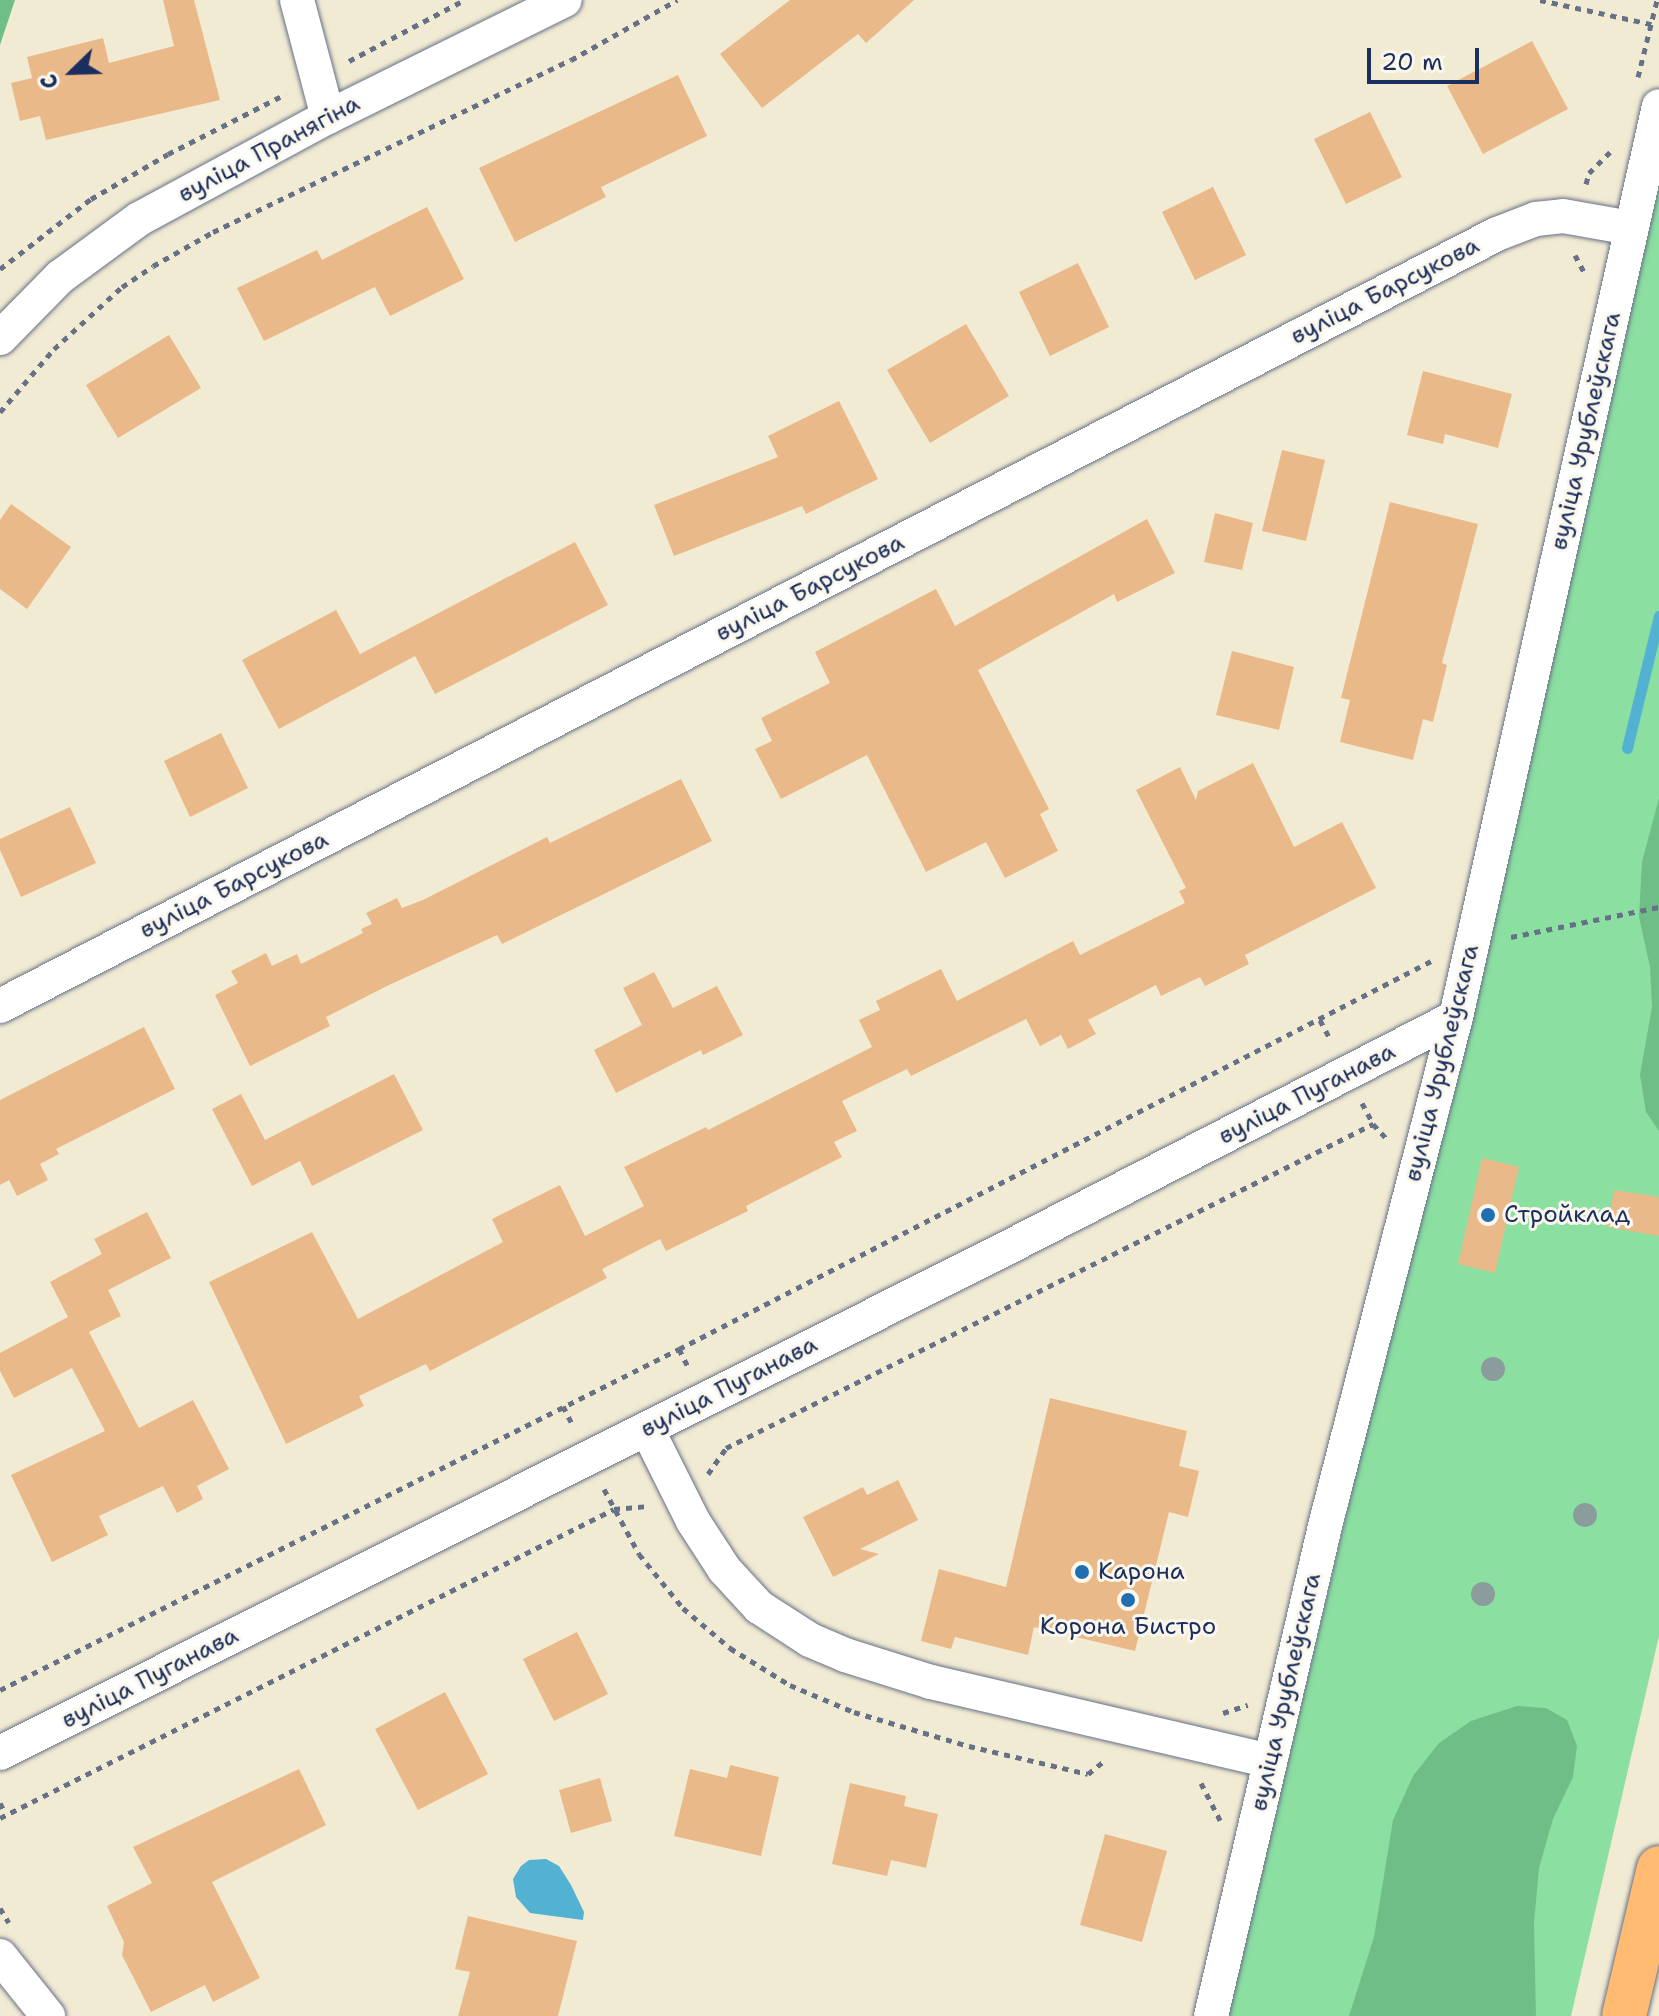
<!DOCTYPE html>
<meta charset="utf-8">
<style>
body{margin:0}
#map{position:relative;width:1659px;height:2016px;overflow:hidden;background:#f2ebd3;font-family:"Shantell Sans",sans-serif}
div>[style]{position:absolute}
.green>*{inset:0;background:#8bdfa1}
.forest>*{inset:0;background:#70be87}
.water>*{inset:0;background:#53b1d2}
.stream>*{height:11px;margin:-5.5px;padding:0 5.5px;transform-origin:5.5px;border-radius:5.5px;background:#53b1d2}
.building>*{inset:0;background:#eab989}
.path>*{height:5px;margin-top:-2.5px;transform-origin:0;background:repeating-linear-gradient(90deg,#667187 0 6px,transparent 0 12px)}
.roads{filter:drop-shadow(0 0 2px #667187) drop-shadow(0 0 2px #667187)}
.minor>*{height:34px;margin:-17px;padding:0 17px;transform-origin:17px;border-radius:17px;background:#fff}
.trunk>*{height:44px;margin:-22px;padding:0 22px;transform-origin:22px;border-radius:22px;background:#febb71}
.trees>*{width:24px;height:24px;margin:-12px;border-radius:50%;background:#8b9c9c}
.dots>*{width:22px;height:22px;translate:-50% -50%;box-sizing:border-box;border:4px solid #fbf7ec;border-radius:50%}
span{translate:-50% -50%;white-space:nowrap;text-align:center;line-height:1.15;-webkit-text-stroke:6px #fbf7ec;paint-order:stroke}
.street-label{font-size:24px;color:#1b2f5e}
.poi-label{font-size:24px;color:#1b2f5e}
.left{translate:0 -50%;text-align:left}
.north{position:absolute;left:32px;top:32px;width:80px;height:80px;-webkit-text-stroke:6px #fbf7ec;paint-order:stroke;rotate:247deg;font-size:22px;font-weight:700;line-height:32px;text-align:center;color:#1b2f5e}
.north::after{content:'';display:block;margin:auto;width:28px;height:36px;background:#1b2f5e;clip-path:polygon(50% 0,100% 100%,50% 72%,0 100%)}
.scale{position:absolute;left:1367px;top:48px;width:112px;height:36px;box-sizing:border-box;border:4px solid #1b2f5e;border-top:0;padding-left:10px;font-size:24px;line-height:28px;white-space:nowrap;color:#1b2f5e;-webkit-text-stroke:6px #fbf7ec;paint-order:stroke}
</style>
<div id="map">
<div class="green">
<div style="clip-path:polygon(1659px 187px,1659px 1636px,1571px 2016px,1228px 2016px)"></div>
</div>
<div class="forest">
<div style="clip-path:polygon(0 0,15px 0,0 45px)"></div>
<div style="clip-path:polygon(1659px 798px,1659px 1131px,1646px 1112px,1640px 1075px,1652px 1007px,1650px 967px,1639px 917px,1642px 862px)"></div>
<div style="clip-path:polygon(1517px 1706px,1546px 1708px,1567px 1720px,1577px 1746px,1573px 1777px,1553px 1819px,1539px 1868px,1534px 1923px,1536px 2016px,1349px 2016px,1374px 1937px,1393px 1820px,1413px 1776px,1439px 1743px,1471px 1721px)"></div>
</div>
<div class="water">
<div style="clip-path:polygon(546px 1859px,559px 1866px,571px 1885px,584px 1912px,583px 1920px,530px 1913px,516px 1897px,513px 1879px,521px 1866px,529px 1860px)"></div>
</div>
<div class="stream">
<div style="left:1627px;top:748px;width:136px;rotate:-76.4deg"></div>
</div>
<div class="building">
<div style="clip-path:polygon(163px 0,194px 0,220px 100px,46px 140px,40px 116px,20px 121px,11px 83px,32px 78px,27px 57px,103px 38px,109px 63px,174px 46px)"></div>
<div style="clip-path:polygon(790px 0,914px 0,866px 43px,858px 34px,762px 108px,720px 54px)"></div>
<div style="clip-path:polygon(1532px 41px,1568px 109px,1483px 154px,1447px 86px)"></div>
<div style="clip-path:polygon(678px 75px,707px 136px,601px 187px,606px 197px,515px 242px,479px 168px)"></div>
<div style="clip-path:polygon(1370px 112px,1402px 177px,1346px 204px,1314px 139px)"></div>
<div style="clip-path:polygon(1213px 187px,1246px 255px,1195px 280px,1162px 212px)"></div>
<div style="clip-path:polygon(427px 207px,464px 279px,390px 316px,375px 287px,264px 341px,237px 288px,317px 250px,322px 260px)"></div>
<div style="clip-path:polygon(1078px 263px,1109px 327px,1050px 356px,1019px 292px)"></div>
<div style="clip-path:polygon(966px 324px,1009px 396px,930px 443px,887px 370px)"></div>
<div style="clip-path:polygon(169px 335px,201px 388px,118px 438px,86px 385px)"></div>
<div style="clip-path:polygon(1423px 371px,1512px 394px,1498px 448px,1445px 434px,1443px 444px,1407px 435px)"></div>
<div style="clip-path:polygon(839px 401px,878px 479px,806px 514px,802px 506px,674px 556px,654px 505px,778px 457px,768px 436px)"></div>
<div style="clip-path:polygon(1282px 450px,1325px 460px,1306px 541px,1262px 531px)"></div>
<div style="clip-path:polygon(1390px 502px,1478px 524px,1442px 663px,1447px 665px,1433px 722px,1423px 719px,1413px 760px,1340px 742px,1350px 700px,1341px 698px)"></div>
<div style="clip-path:polygon(11px 504px,71px 547px,27px 609px,0 589px,0 520px)"></div>
<div style="clip-path:polygon(1215px 513px,1253px 523px,1242px 570px,1204px 562px)"></div>
<div style="clip-path:polygon(1147px 519px,1175px 573px,1117px 602px,1114px 594px,978px 670px,1049px 809px,1040px 814px,1058px 851px,1005px 878px,986px 842px,926px 872px,867px 755px,781px 799px,755px 749px,772px 741px,761px 718px,830px 683px,815px 652px,936px 589px,955px 626px)"></div>
<div style="clip-path:polygon(575px 542px,608px 605px,435px 694px,415px 656px,279px 729px,242px 660px,336px 610px,360px 654px)"></div>
<div style="clip-path:polygon(1232px 651px,1294px 667px,1279px 730px,1216px 715px)"></div>
<div style="clip-path:polygon(221px 733px,248px 788px,190px 817px,164px 761px)"></div>
<div style="clip-path:polygon(1253px 763px,1294px 847px,1342px 822px,1376px 888px,1245px 955px,1249px 964px,1205px 986px,1200px 977px,1161px 996px,1156px 985px,1088px 1020px,1096px 1034px,1068px 1049px,1061px 1035px,1040px 1046px,1026px 1019px,911px 1076px,907px 1069px,842px 1101px,857px 1131px,834px 1142px,842px 1157px,746px 1206px,748px 1211px,666px 1251px,660px 1239px,602px 1269px,607px 1278px,430px 1371px,426px 1364px,359px 1396px,364px 1406px,286px 1444px,209px 1282px,312px 1232px,358px 1319px,503px 1242px,492px 1219px,560px 1185px,585px 1236px,644px 1206px,624px 1167px,706px 1127px,708px 1130px,872px 1047px,859px 1020px,880px 1010px,876px 1001px,941px 969px,957px 1001px,1073px 941px,1080px 955px,1185px 903px,1179px 891px,1186px 888px,1136px 790px,1180px 767px,1196px 800px,1198px 791px)"></div>
<div style="clip-path:polygon(681px 779px,712px 841px,502px 944px,497px 935px,389px 985px,326px 1017px,330px 1026px,250px 1066px,215px 995px,238px 983px,231px 971px,266px 953px,272px 966px,297px 954px,301px 964px,363px 933px,361px 929px,372px 924px,366px 913px,397px 898px,402px 908px,423px 900px,547px 837px,550px 843px)"></div>
<div style="clip-path:polygon(70px 807px,96px 863px,21px 897px,0 850px,0 839px)"></div>
<div style="clip-path:polygon(654px 972px,673px 1008px,717px 986px,743px 1035px,703px 1055px,701px 1050px,616px 1093px,594px 1050px,642px 1025px,623px 988px)"></div>
<div style="clip-path:polygon(144px 1027px,175px 1089px,56px 1149px,59px 1154px,40px 1164px,48px 1180px,17px 1196px,9px 1180px,0 1185px,0 1100px)"></div>
<div style="clip-path:polygon(394px 1074px,423px 1130px,312px 1186px,300px 1161px,252px 1186px,212px 1109px,241px 1094px,265px 1140px)"></div>
<div style="clip-path:polygon(1482px 1158px,1519px 1167px,1495px 1273px,1458px 1264px)"></div>
<div style="clip-path:polygon(1614px 1190px,1659px 1197px,1659px 1236px,1607px 1227px)"></div>
<div style="clip-path:polygon(147px 1212px,171px 1258px,108px 1290px,121px 1316px,89px 1332px,139px 1428px,193px 1400px,229px 1469px,197px 1486px,203px 1499px,177px 1513px,163px 1486px,99px 1516px,108px 1535px,52px 1562px,11px 1475px,105px 1431px,72px 1368px,14px 1398px,0 1371px,0 1353px,68px 1317px,50px 1282px,102px 1254px,94px 1239px)"></div>
<div style="clip-path:polygon(1050px 1398px,1187px 1431px,1179px 1466px,1199px 1471px,1188px 1517px,1169px 1512px,1135px 1651px,1034px 1627px,1028px 1655px,955px 1637px,951px 1649px,921px 1641px,939px 1569px,1006px 1587px)"></div>
<div style="clip-path:polygon(898px 1480px,918px 1520px,860px 1549px,879px 1554px,833px 1577px,803px 1517px,863px 1487px,867px 1495px)"></div>
<div style="clip-path:polygon(577px 1632px,608px 1694px,554px 1721px,523px 1659px)"></div>
<div style="clip-path:polygon(445px 1692px,488px 1774px,418px 1810px,375px 1729px)"></div>
<div style="clip-path:polygon(730px 1765px,779px 1777px,761px 1856px,674px 1836px,690px 1769px,727px 1778px)"></div>
<div style="clip-path:polygon(299px 1769px,326px 1825px,212px 1882px,260px 1978px,213px 2002px,205px 1985px,151px 2012px,122px 1955px,124px 1942px,107px 1906px,152px 1883px,133px 1847px)"></div>
<div style="clip-path:polygon(600px 1778px,612px 1821px,571px 1833px,559px 1790px)"></div>
<div style="clip-path:polygon(850px 1783px,906px 1796px,904px 1806px,938px 1814px,926px 1868px,891px 1860px,887px 1876px,832px 1864px)"></div>
<div style="clip-path:polygon(1105px 1834px,1167px 1851px,1142px 1942px,1080px 1925px)"></div>
<div style="clip-path:polygon(468px 1916px,577px 1941px,558px 2016px,458px 2016px,470px 1972px,455px 1969px)"></div>
</div>
<div class="path">
<div style="left:1540px;top:0;width:114px;rotate:12.2deg"></div>
<div style="left:349px;top:61px;width:130px;rotate:-27.9deg"></div>
<div style="left:1638px;top:77px;width:79px;rotate:-76.1deg"></div>
<div style="left:1586px;top:184px;width:11px;rotate:-75deg"></div>
<div style="left:1589px;top:173px;width:34px;rotate:-45deg"></div>
<div style="left:1575px;top:255px;width:21px;rotate:62deg"></div>
<div style="left:0;top:269px;width:115px;rotate:-37.6deg"></div>
<div style="left:91px;top:199px;width:89px;rotate:-30.3deg"></div>
<div style="left:168px;top:154px;width:132px;rotate:-27deg"></div>
<div style="left:0;top:412px;width:83px;rotate:-49.4deg"></div>
<div style="left:54px;top:349px;width:92px;rotate:-42.4deg"></div>
<div style="left:122px;top:287px;width:37px;rotate:-34deg"></div>
<div style="left:153px;top:266px;width:69px;rotate:-29.5deg"></div>
<div style="left:213px;top:232px;width:397px;rotate:-25.7deg"></div>
<div style="left:571px;top:60px;width:122px;rotate:-29.5deg"></div>
<div style="left:1511px;top:937px;width:151px;rotate:-11.5deg"></div>
<div style="left:1320px;top:1020px;width:24px;rotate:62deg"></div>
<div style="left:1362px;top:1103px;width:24px;rotate:62deg"></div>
<div style="left:679px;top:1349px;width:22px;rotate:63deg"></div>
<div style="left:563px;top:1406px;width:22px;rotate:63deg"></div>
<div style="left:708px;top:1474px;width:32px;rotate:-55deg"></div>
<div style="left:726px;top:1448px;width:724px;rotate:-26.6deg"></div>
<div style="left:1373px;top:1124px;width:22px;rotate:47deg"></div>
<div style="left:604px;top:1489px;width:74px;rotate:61.7deg"></div>
<div style="left:639px;top:1554px;width:70px;rotate:50.8deg"></div>
<div style="left:683px;top:1608px;width:62px;rotate:40.4deg"></div>
<div style="left:730px;top:1648px;width:70px;rotate:31.7deg"></div>
<div style="left:790px;top:1685px;width:69px;rotate:22.9deg"></div>
<div style="left:854px;top:1712px;width:120px;rotate:16.5deg"></div>
<div style="left:969px;top:1746px;width:122px;rotate:13.2deg"></div>
<div style="left:1088px;top:1774px;width:22px;rotate:-39deg"></div>
<div style="left:0;top:1690px;width:760px;rotate:-26.67deg"></div>
<div style="left:679px;top:1349px;width:848px;rotate:-27.29deg"></div>
<div style="left:1223px;top:1713px;width:26px;rotate:-18deg"></div>
<div style="left:1201px;top:1783px;width:42px;rotate:62.8deg"></div>
<div style="left:0;top:1803px;width:11px;rotate:63deg"></div>
<div style="left:0;top:1818px;width:687px;rotate:-26.71deg"></div>
<div style="left:614px;top:1509px;width:33px;rotate:-5deg"></div>
<div style="left:0;top:1908px;width:17px;rotate:59deg"></div>
</div>
<div class="roads">
<div class="minor">
<div style="left:297px;top:0;width:121px;rotate:75.2deg"></div>
<div style="left:0;top:338px;width:86px;rotate:-45.5deg"></div>
<div style="left:60px;top:277px;width:98px;rotate:-36.3deg"></div>
<div style="left:139px;top:219px;width:215px;rotate:-28.4deg"></div>
<div style="left:328px;top:117px;width:264px;rotate:-26.3deg"></div>
<div style="left:0;top:1006px;width:1684px;rotate:-27.28deg"></div>
<div style="left:1497px;top:234px;width:42px;rotate:-21deg"></div>
<div style="left:1536px;top:219px;width:27px;rotate:-6deg"></div>
<div style="left:1563px;top:216px;width:69px;rotate:10deg"></div>
<div style="left:647px;top:1429px;width:103px;rotate:63.4deg"></div>
<div style="left:693px;top:1521px;width:57px;rotate:57.1deg"></div>
<div style="left:724px;top:1569px;width:52px;rotate:47.4deg"></div>
<div style="left:759px;top:1607px;width:61px;rotate:32.9deg"></div>
<div style="left:810px;top:1640px;width:38px;rotate:23deg"></div>
<div style="left:845px;top:1655px;width:90px;rotate:17.4deg"></div>
<div style="left:931px;top:1682px;width:348px;rotate:13.1deg"></div>
<div style="left:0;top:1753px;width:1122px;rotate:-26.63deg"></div>
<div style="left:1003px;top:1250px;width:509px;rotate:-27.22deg"></div>
<div style="left:0;top:1956px;width:77px;rotate:51.3deg"></div>
<div style="left:1211px;top:2016px;width:503px;rotate:-76.9deg"></div>
<div style="left:1325px;top:1526px;width:526px;rotate:-75.57deg"></div>
<div style="left:1456px;top:1017px;width:933px;rotate:-77.44deg"></div>
</div>
<div class="trunk">
<div style="left:1624px;top:2016px;width:152px;rotate:-76.7deg"></div>
</div>
</div>
<div class="trees">
<div style="left:1493px;top:1369px"></div>
<div style="left:1585px;top:1515px"></div>
<div style="left:1483px;top:1594px"></div>
</div>
<div class="dots">
<div style="left:1488px;top:1215px;background:#1f6fb2"></div>
<div style="left:1082px;top:1572px;background:#1f6fb2"></div>
<div style="left:1128px;top:1600px;background:#1f6fb2"></div>
</div>
<div class="street-label">
<span style="left:269px;top:149px;rotate:-28deg">вуліца Пранягіна</span>
<span style="left:1385px;top:291px;rotate:-27deg">вуліца Барсукова</span>
<span style="left:1586px;top:431px;rotate:-77deg">вуліца Урублеўскага</span>
<span style="left:810px;top:588px;rotate:-27deg">вуліца Барсукова</span>
<span style="left:234px;top:885px;rotate:-27deg">вуліца Барсукова</span>
<span style="left:1442px;top:1063px;rotate:-76deg">вуліца Урублеўскага</span>
<span style="left:1307px;top:1094px;rotate:-27deg">вуліца Пуганава</span>
<span style="left:729px;top:1387px;rotate:-27deg">вуліца Пуганава</span>
<span style="left:150px;top:1678px;rotate:-27deg">вуліца Пуганава</span>
<span style="left:1286px;top:1692px;rotate:-77deg">вуліца Урублеўскага</span>
</div>
<div class="poi-label">
<span class="left" style="left:1504px;top:1215px">Стройклад</span>
<span class="left" style="left:1098px;top:1572px">Карона</span>
<span style="left:1128px;top:1627px">Корона Бистро</span>
</div>
<div class="north">С</div>
<div class="scale">20 m</div>
</div>
